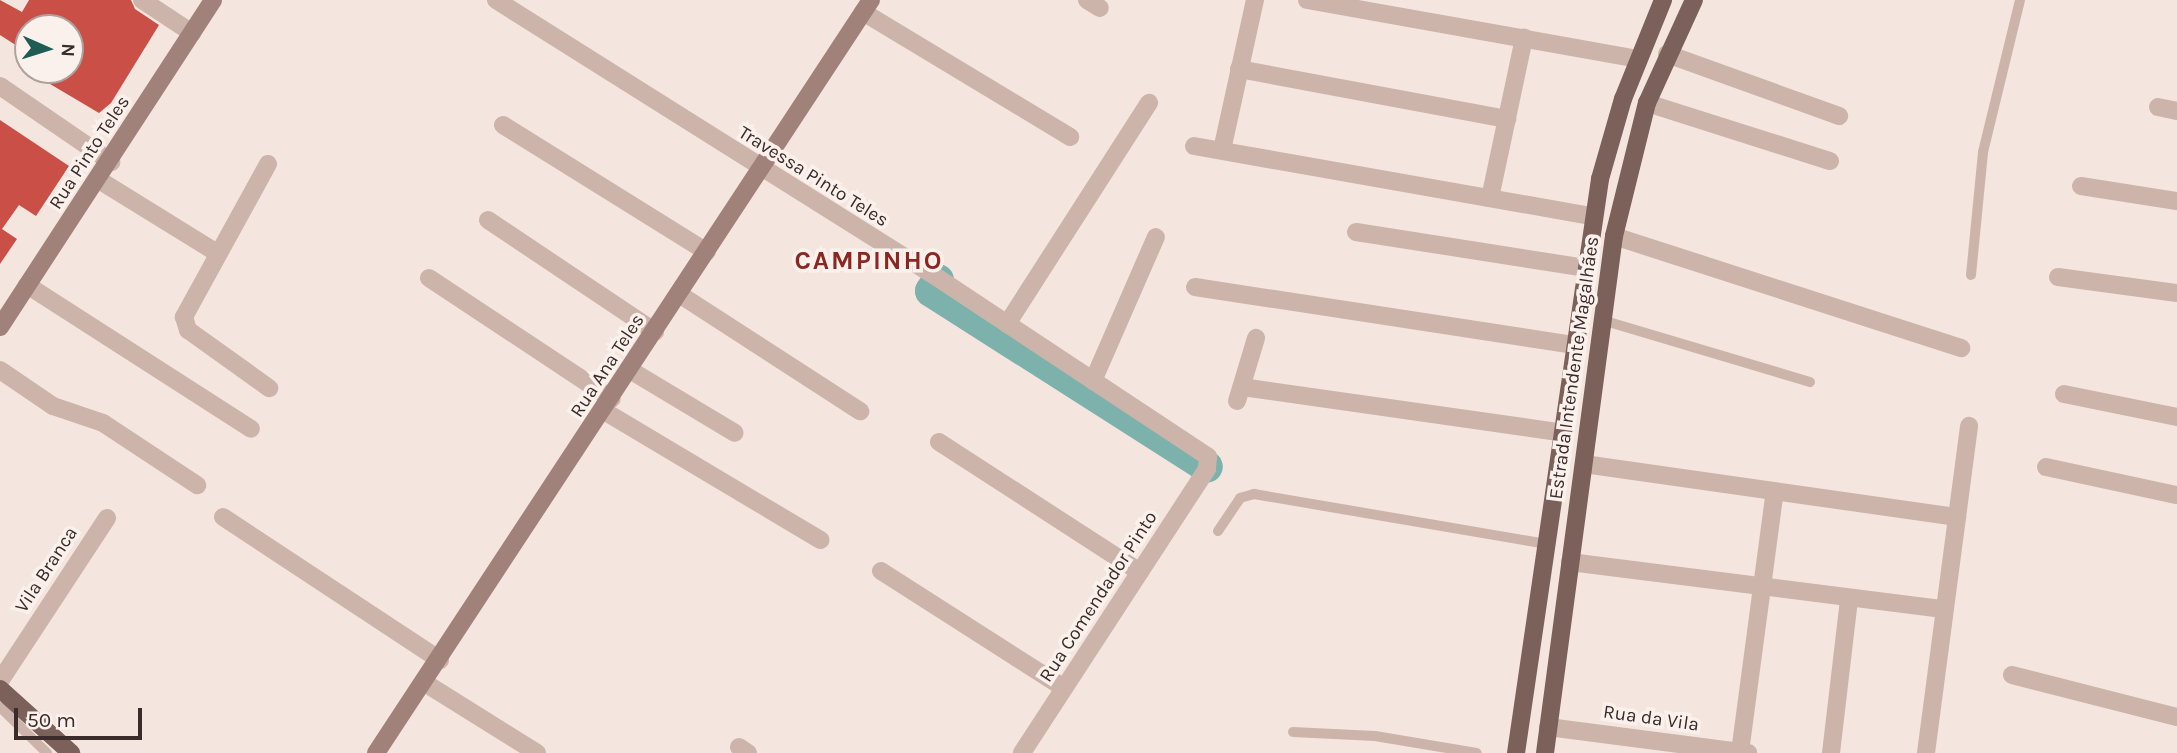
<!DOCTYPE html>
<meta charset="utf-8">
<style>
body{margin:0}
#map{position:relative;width:2177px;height:753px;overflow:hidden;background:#f4e6df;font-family:Karla,sans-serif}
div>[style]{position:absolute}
.river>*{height:32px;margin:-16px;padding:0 16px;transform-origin:16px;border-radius:16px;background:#7cb2ab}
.building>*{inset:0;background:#ca4f47}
.lane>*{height:10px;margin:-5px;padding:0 5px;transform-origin:5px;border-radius:5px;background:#cdb4aa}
.street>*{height:18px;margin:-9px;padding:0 9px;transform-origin:9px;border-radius:9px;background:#cdb4aa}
.secondary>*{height:18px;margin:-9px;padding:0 9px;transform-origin:9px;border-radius:9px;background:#a1827b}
.primary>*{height:18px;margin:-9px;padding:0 9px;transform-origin:9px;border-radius:9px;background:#7c605a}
span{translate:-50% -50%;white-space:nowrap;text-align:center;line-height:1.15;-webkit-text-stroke:7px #fbf1ec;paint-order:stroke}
.street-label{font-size:19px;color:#3a2c2a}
.district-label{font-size:26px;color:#8c2620;font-weight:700;letter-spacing:2px}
.north{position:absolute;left:14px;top:14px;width:70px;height:70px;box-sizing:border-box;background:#fbf1ec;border:2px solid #aea29e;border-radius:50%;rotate:93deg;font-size:19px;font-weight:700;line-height:28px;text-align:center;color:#3a2c2a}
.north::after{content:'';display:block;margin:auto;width:24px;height:32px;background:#1d5d56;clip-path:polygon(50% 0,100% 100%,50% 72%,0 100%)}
.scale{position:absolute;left:14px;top:708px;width:128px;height:32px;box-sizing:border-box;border:4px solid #3a2c2a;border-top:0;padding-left:9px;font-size:21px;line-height:24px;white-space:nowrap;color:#3a2c2a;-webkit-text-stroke:5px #fbf1ec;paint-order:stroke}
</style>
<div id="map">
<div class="river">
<div style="left:938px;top:280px;width:13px;rotate:122deg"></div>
<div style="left:931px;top:291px;width:327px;rotate:32.5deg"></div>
</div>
<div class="building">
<div style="clip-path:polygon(0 0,22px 12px,29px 0,131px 0,135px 9px,159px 25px,111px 103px,99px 113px,45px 81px,53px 70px,70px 70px,70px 28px,28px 28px,28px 53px,0 35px)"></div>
<div style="clip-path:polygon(0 120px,69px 166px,36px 216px,19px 205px,2px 229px,17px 239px,0 264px)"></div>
</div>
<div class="lane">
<div style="left:1971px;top:275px;width:124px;rotate:-84.4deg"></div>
<div style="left:1983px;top:152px;width:156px;rotate:-76.3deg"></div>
<div style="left:1602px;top:320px;width:217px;rotate:16.6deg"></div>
<div style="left:1218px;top:531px;width:40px;rotate:-56deg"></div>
<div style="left:1240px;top:498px;width:15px;rotate:-16deg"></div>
<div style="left:1254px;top:494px;width:296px;rotate:9.7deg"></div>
<div style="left:0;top:707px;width:66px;rotate:44.4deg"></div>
<div style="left:1293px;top:732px;width:82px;rotate:2.8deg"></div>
<div style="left:1375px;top:736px;width:103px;rotate:9.5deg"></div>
</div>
<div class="street">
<div style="left:142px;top:0;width:60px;rotate:33.4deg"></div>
<div style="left:496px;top:0;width:522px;rotate:32.17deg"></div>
<div style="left:938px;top:278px;width:324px;rotate:33.5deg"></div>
<div style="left:1208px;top:457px;width:12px;rotate:95deg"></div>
<div style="left:1207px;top:469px;width:339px;rotate:123.1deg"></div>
<div style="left:1087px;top:0;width:15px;rotate:32deg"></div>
<div style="left:1307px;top:0;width:335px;rotate:10.1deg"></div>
<div style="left:863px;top:12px;width:242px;rotate:31.1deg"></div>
<div style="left:1667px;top:54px;width:183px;rotate:19.8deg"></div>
<div style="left:1239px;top:69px;width:273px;rotate:10.6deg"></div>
<div style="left:0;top:86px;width:135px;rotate:34.4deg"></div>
<div style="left:1647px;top:103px;width:192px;rotate:17.6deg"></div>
<div style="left:2158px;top:107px;width:19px;rotate:12deg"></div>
<div style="left:503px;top:125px;width:240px;rotate:31.9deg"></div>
<div style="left:1194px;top:146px;width:405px;rotate:10deg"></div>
<div style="left:1222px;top:150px;width:154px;rotate:-77.6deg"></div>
<div style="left:268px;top:164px;width:175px;rotate:118.8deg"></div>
<div style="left:184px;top:317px;width:14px;rotate:73deg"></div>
<div style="left:188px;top:330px;width:100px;rotate:35.6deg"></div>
<div style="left:99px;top:180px;width:139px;rotate:31.7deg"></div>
<div style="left:2081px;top:186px;width:97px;rotate:8.9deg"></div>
<div style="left:1490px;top:198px;width:164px;rotate:-78deg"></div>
<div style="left:488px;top:220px;width:201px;rotate:33.8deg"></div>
<div style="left:1356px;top:232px;width:232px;rotate:8.9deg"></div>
<div style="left:1614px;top:236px;width:365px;rotate:17.9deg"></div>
<div style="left:2058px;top:277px;width:120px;rotate:7.7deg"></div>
<div style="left:429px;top:278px;width:219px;rotate:33.5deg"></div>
<div style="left:27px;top:285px;width:266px;rotate:32.7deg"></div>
<div style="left:1195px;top:287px;width:384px;rotate:8.7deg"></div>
<div style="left:679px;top:294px;width:216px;rotate:32.9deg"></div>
<div style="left:1007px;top:324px;width:263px;rotate:-57.3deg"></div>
<div style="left:0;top:370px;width:64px;rotate:34.2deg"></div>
<div style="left:53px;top:406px;width:53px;rotate:18.8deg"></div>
<div style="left:103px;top:423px;width:113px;rotate:33.4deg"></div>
<div style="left:630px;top:370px;width:122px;rotate:31deg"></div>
<div style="left:1093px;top:381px;width:157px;rotate:-66.4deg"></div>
<div style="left:1242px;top:387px;width:325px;rotate:8.1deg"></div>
<div style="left:2064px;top:394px;width:115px;rotate:11.5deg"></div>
<div style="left:1237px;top:401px;width:66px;rotate:-73.2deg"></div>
<div style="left:604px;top:411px;width:252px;rotate:30.8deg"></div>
<div style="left:939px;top:442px;width:239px;rotate:32.9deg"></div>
<div style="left:1584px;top:464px;width:377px;rotate:8.1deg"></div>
<div style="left:2046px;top:467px;width:134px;rotate:12.1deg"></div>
<div style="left:223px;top:517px;width:260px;rotate:33.4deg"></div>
<div style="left:1570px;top:562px;width:376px;rotate:7.2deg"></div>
<div style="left:881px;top:571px;width:217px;rotate:32.6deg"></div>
<div style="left:2012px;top:675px;width:170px;rotate:14.3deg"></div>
<div style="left:0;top:681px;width:195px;rotate:-56.7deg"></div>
<div style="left:425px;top:683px;width:132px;rotate:32deg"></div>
<div style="left:1548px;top:727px;width:202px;rotate:7.4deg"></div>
<div style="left:739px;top:747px;width:11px;rotate:34deg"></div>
<div style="left:1740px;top:752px;width:263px;rotate:-82.4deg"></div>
<div style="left:1831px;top:753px;width:155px;rotate:-83.3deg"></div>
<div style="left:1926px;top:753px;width:330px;rotate:-82.5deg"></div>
</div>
<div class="secondary">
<div style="left:0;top:327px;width:390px;rotate:-56.9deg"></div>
<div style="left:376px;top:753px;width:901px;rotate:-56.68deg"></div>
</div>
<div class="primary">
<div style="left:0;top:689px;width:96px;rotate:42deg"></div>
<div style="left:1516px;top:753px;width:580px;rotate:-81.67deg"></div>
<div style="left:1600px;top:179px;width:83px;rotate:-74deg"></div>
<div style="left:1623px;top:99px;width:107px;rotate:-68deg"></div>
<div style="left:1545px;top:753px;width:522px;rotate:-82.4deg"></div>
<div style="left:1614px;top:236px;width:137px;rotate:-76.1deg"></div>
<div style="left:1647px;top:103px;width:113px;rotate:-65.5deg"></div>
</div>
<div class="street-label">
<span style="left:90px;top:153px;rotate:-57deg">Rua Pinto Teles</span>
<span style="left:813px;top:177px;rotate:32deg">Travessa Pinto Teles</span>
<span style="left:608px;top:366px;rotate:-57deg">Rua Ana Teles</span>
<span style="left:1575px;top:368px;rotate:-82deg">Estrada Intendente Magalhães</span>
<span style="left:47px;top:570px;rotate:-57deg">Vila Branca</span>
<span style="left:1099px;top:597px;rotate:-57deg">Rua Comendador Pinto</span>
<span style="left:1651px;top:719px;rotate:8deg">Rua da Vila</span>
</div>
<div class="district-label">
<span style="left:869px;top:261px">CAMPINHO</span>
</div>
<div class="north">N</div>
<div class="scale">50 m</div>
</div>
